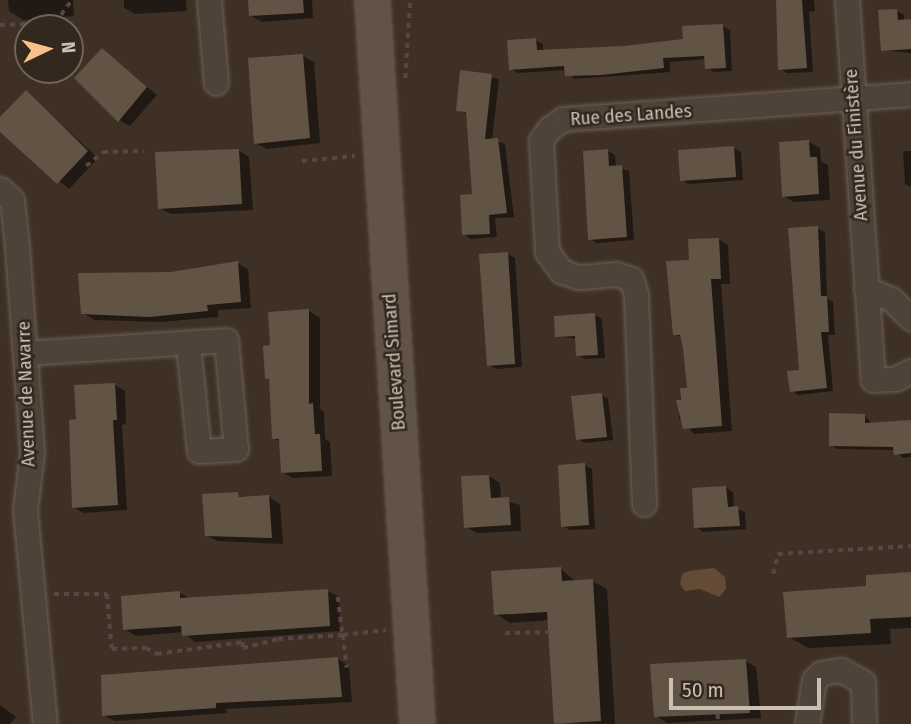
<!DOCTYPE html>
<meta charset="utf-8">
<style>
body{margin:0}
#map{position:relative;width:911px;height:724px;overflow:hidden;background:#3e3024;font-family:"Fira Sans Condensed",sans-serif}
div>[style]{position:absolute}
.water>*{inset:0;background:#634b36}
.shadow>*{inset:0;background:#0007}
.building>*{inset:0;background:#625445}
.path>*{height:3.5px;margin-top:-1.75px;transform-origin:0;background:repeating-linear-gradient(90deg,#5c4445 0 5px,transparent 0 10px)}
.roads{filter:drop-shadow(0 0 2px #6c6156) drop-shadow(0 0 2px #6c6156)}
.minor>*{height:23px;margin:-11.5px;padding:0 11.5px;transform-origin:11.5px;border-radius:11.5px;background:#4e4338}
.secondary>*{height:33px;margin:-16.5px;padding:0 16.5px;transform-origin:16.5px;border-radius:16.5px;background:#615446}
span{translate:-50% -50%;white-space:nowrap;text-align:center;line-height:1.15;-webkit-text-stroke:5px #33281d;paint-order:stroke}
.street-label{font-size:19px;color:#c9bfb4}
.north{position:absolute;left:14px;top:14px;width:70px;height:70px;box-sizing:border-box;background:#33281d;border:2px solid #6f6459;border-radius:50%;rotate:85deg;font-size:19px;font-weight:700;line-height:28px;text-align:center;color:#c9bfb4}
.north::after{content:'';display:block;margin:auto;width:24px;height:32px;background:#f7c18b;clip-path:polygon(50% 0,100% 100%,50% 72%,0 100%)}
.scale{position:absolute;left:669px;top:678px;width:152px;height:32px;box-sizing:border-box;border:4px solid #c9bfb4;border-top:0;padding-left:9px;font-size:21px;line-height:24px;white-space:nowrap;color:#c9bfb4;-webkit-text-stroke:5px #33281d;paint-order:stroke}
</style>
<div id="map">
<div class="water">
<div style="clip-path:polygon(714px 568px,725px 577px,726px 589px,719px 597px,700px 589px,685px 591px,680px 584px,682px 574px,689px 571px)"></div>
</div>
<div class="shadow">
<div style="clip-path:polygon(8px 0,73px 0,74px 16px,23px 20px,9px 11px)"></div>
<div style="clip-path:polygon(124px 0,186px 0,187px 11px,135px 14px,124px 8px)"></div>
<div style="clip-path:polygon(249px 0,312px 0,313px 18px,262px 22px,250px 15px)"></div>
<div style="clip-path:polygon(776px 0,814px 0,815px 11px,809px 12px,813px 72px,787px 73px,780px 69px)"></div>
<div style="clip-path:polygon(897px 11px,904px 15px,904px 21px,911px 21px,911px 53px,882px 50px)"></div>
<div style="clip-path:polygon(723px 26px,730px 30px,732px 71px,714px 72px,707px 68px,706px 59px,670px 62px,670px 72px,574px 79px,566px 70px,518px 73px,511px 69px,535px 40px,543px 44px,543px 51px,624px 47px,685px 41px)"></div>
<div style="clip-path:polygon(103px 50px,157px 95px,130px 126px,119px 120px)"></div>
<div style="clip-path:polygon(303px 56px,314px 62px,320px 143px,267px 149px,255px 143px)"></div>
<div style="clip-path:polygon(462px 72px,499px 79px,492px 140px,505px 144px,514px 217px,495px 218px,497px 237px,471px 239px,464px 234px,474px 196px,468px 114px,458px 110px)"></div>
<div style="clip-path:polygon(26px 92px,98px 158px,69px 189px,0 130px,0 119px)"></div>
<div style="clip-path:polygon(809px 142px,820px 148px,821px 161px,828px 165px,830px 200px,794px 202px,783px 196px)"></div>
<div style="clip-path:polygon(734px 148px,741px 152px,743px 180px,689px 184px,682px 180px)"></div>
<div style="clip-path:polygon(238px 150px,249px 157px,253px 210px,171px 214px,160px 208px)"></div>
<div style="clip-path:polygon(608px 151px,615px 155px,616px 167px,629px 171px,634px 240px,597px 243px,590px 239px)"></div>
<div style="clip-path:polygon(903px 151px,911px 151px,911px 187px,905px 184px)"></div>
<div style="clip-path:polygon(817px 228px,825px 232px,827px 298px,833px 302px,835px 335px,828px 335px,833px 391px,798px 395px,791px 390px,801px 372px)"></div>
<div style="clip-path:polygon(718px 239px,728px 245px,730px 284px,721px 284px,732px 431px,694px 434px,679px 418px,681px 390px,689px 389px,683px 339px,675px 334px,691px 262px)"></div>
<div style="clip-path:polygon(508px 254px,515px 258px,522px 367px,496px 369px,489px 365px)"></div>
<div style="clip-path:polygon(237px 263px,248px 269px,251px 308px,218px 310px,218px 317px,161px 322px,94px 320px,83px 313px,171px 274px)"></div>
<div style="clip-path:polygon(309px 311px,320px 318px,320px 409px,324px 412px,325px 439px,330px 442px,332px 476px,293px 478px,282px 472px,281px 442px,273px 438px,271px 381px,266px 378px,272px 347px)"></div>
<div style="clip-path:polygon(595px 315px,602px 319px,605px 358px,585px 359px,578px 355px,577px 339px,557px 336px)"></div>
<div style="clip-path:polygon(115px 385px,125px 391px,126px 424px,122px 425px,127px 510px,83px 513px,74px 507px,78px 421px)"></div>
<div style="clip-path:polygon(601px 395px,608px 399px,613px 440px,585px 443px,578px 439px)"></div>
<div style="clip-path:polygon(865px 416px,872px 424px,911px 422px,911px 457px,903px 458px,895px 450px,838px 449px,830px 445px)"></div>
<div style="clip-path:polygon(584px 465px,592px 469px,595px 529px,570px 530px,563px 526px)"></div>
<div style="clip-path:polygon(489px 476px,500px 483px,501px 499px,520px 505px,521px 531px,477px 533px,466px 527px)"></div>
<div style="clip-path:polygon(726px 488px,733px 492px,734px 508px,745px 512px,746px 529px,703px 532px,696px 527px)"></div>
<div style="clip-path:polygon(204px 496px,269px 497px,280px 504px,283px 544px,217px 541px,206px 535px)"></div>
<div style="clip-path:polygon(561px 569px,576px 582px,592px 581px,607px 589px,615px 724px,556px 723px,550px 620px,510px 623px,496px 614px)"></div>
<div style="clip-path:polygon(911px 574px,911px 628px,890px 629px,891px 644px,809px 648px,788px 637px,868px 588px)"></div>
<div style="clip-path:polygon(328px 591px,339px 597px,340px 631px,195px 642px,183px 632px,136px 636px,125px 629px,123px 598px,180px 593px,192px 599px)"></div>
<div style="clip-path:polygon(338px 659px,349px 666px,352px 702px,226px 709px,227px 713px,115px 721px,103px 715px)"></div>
<div style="clip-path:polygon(745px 661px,756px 667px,761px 718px,667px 723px,656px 716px)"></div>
<div style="clip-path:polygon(0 705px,16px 717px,10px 724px,0 724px)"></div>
</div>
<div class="building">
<div style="clip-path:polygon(248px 0,303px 0,304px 13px,249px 16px)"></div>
<div style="clip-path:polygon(776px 0,802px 0,807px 68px,778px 70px)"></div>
<div style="clip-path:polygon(897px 9px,898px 20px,911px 19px,911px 49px,881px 51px,878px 10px)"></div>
<div style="clip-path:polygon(723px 24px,726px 68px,705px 69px,704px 56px,663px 58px,664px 68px,601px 75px,565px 76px,564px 66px,509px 70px,507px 40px,536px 38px,537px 50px,624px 46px,683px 39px,682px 26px)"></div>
<div style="clip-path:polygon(102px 48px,147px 87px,118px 122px,74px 78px)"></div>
<div style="clip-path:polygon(303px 54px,310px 138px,254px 144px,248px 58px)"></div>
<div style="clip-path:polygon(460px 70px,492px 74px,485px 139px,498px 138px,507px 213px,489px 215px,490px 234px,462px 235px,460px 195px,472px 194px,466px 112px,456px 111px)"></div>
<div style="clip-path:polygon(26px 90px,88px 151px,57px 184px,0 132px,0 117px)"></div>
<div style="clip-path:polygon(809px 140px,810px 157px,817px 157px,819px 194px,782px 197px,779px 142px)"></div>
<div style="clip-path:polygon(734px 146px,736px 177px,680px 181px,678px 150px)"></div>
<div style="clip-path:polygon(239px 149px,242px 204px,158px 209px,155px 152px)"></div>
<div style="clip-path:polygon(608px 149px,609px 166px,622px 165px,627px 237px,588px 240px,583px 151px)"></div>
<div style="clip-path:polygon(818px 226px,821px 296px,827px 296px,829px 332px,821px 332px,827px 388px,790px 392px,787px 371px,799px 370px,788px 228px)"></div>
<div style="clip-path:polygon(719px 238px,721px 279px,711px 279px,722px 426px,683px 429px,676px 400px,681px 400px,680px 388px,687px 388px,683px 348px,680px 335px,673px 335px,666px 261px,689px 260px,688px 239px)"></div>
<div style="clip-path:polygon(508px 252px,515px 364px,487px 366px,479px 254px)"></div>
<div style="clip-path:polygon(238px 261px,241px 302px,207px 305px,208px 311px,149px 317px,81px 314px,78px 273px,171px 272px)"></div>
<div style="clip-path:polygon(309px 309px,309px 404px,313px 403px,315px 434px,320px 434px,322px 471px,281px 473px,279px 439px,272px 439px,269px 379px,265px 379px,263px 346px,270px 345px,268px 312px)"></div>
<div style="clip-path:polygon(595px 313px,598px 355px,576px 356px,575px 336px,555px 337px,554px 316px)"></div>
<div style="clip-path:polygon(115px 383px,117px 420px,113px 420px,118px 505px,72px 508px,69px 420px,76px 419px,74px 385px)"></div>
<div style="clip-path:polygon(602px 393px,607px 437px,576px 440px,571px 396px)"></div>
<div style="clip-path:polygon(829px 413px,865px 414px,865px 423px,911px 420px,911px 453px,894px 455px,893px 447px,829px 446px)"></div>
<div style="clip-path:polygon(585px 463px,589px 525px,561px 527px,558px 465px)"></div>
<div style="clip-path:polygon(489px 475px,491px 498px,509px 497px,511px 525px,464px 528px,461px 476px)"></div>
<div style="clip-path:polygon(726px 486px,728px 507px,738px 506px,740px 526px,694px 528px,692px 488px)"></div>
<div style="clip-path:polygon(238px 492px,239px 497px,269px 495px,272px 538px,205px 536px,202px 494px)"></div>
<div style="clip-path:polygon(561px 567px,562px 581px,593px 579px,601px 721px,554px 724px,547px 612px,494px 615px,491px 571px)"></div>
<div style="clip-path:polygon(911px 572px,911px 617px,870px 619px,871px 633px,787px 638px,783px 592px,866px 586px,866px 575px)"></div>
<div style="clip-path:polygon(328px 589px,330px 626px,182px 636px,181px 626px,123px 630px,121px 596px,180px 591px,180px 598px)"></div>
<div style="clip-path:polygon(338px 657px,342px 697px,216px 703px,216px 708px,102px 716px,101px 675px)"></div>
<div style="clip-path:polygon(746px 659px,750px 713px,654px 717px,650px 664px)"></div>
</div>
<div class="path">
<div style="left:0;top:25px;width:55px;rotate:-2.1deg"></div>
<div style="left:55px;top:23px;width:29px;rotate:-54deg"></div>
<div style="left:405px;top:78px;width:78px;rotate:-86.3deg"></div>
<div style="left:302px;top:161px;width:53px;rotate:-5.4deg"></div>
<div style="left:86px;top:166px;width:22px;rotate:-39deg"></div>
<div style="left:103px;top:152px;width:41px;rotate:-1.4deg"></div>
<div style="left:773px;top:574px;width:21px;rotate:-76deg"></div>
<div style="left:778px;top:554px;width:133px;rotate:-3.4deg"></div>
<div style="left:54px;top:594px;width:53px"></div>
<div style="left:107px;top:594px;width:55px;rotate:84.8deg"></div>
<div style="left:112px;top:649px;width:34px;rotate:-2deg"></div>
<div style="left:146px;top:648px;width:13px;rotate:29deg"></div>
<div style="left:157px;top:654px;width:87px;rotate:-7.9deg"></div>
<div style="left:243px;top:642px;width:6px;rotate:90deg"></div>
<div style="left:243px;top:648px;width:36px;rotate:-14deg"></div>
<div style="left:278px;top:639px;width:65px;rotate:-3.5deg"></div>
<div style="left:343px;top:635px;width:33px;rotate:83deg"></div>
<div style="left:338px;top:597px;width:38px;rotate:83deg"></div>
<div style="left:343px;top:635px;width:43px;rotate:-6.6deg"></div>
<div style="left:505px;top:633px;width:43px;rotate:-1.3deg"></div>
<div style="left:718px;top:714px;width:10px;rotate:90deg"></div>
</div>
<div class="roads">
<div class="minor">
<div style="left:209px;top:0;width:83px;rotate:85.2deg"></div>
<div style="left:847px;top:0;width:381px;rotate:86.1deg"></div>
<div style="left:873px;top:380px;width:22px;rotate:-3deg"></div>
<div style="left:895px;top:379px;width:18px;rotate:-27deg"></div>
<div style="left:0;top:189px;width:16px;rotate:43deg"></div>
<div style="left:12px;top:200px;width:47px;rotate:83.9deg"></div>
<div style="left:17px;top:247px;width:206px;rotate:85.8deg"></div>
<div style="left:32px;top:452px;width:58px;rotate:96.9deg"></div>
<div style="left:25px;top:510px;width:215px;rotate:84.7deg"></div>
<div style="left:866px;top:289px;width:27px;rotate:22deg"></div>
<div style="left:891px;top:299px;width:28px;rotate:44deg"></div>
<div style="left:25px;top:353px;width:201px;rotate:-3.7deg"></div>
<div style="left:226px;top:340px;width:109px;rotate:84.8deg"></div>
<div style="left:236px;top:449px;width:37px;rotate:177deg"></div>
<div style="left:199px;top:451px;width:108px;rotate:-95.9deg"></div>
<div style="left:644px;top:504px;width:210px;rotate:-92.2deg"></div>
<div style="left:636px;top:294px;width:16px;rotate:-108deg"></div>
<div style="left:631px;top:279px;width:16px;rotate:-162deg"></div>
<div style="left:616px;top:274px;width:38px;rotate:175deg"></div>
<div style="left:578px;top:277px;width:18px;rotate:-161deg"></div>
<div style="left:561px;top:271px;width:24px;rotate:-126deg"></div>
<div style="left:547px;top:252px;width:112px;rotate:-93.1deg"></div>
<div style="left:541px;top:140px;width:14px;rotate:-54deg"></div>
<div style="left:549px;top:129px;width:17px;rotate:-36deg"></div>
<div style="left:563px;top:119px;width:349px;rotate:-4.1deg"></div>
<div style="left:807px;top:724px;width:45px;rotate:-81deg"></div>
<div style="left:814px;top:680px;width:10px;rotate:-45deg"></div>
<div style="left:821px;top:673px;width:20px;rotate:-9deg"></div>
<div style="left:841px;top:670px;width:25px;rotate:29deg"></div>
<div style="left:863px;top:682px;width:42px;rotate:88.6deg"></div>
</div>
<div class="secondary">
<div style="left:372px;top:0;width:725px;rotate:86.44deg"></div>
</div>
</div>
<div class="street-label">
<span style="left:631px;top:115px;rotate:-4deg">Rue des Landes</span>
<span style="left:856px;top:145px;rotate:-94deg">Avenue du Finistère</span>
<span style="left:394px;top:362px;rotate:-94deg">Boulevard Simard</span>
<span style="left:26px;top:394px;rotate:-92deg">Avenue de Navarre</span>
</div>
<div class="north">N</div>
<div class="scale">50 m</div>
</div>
